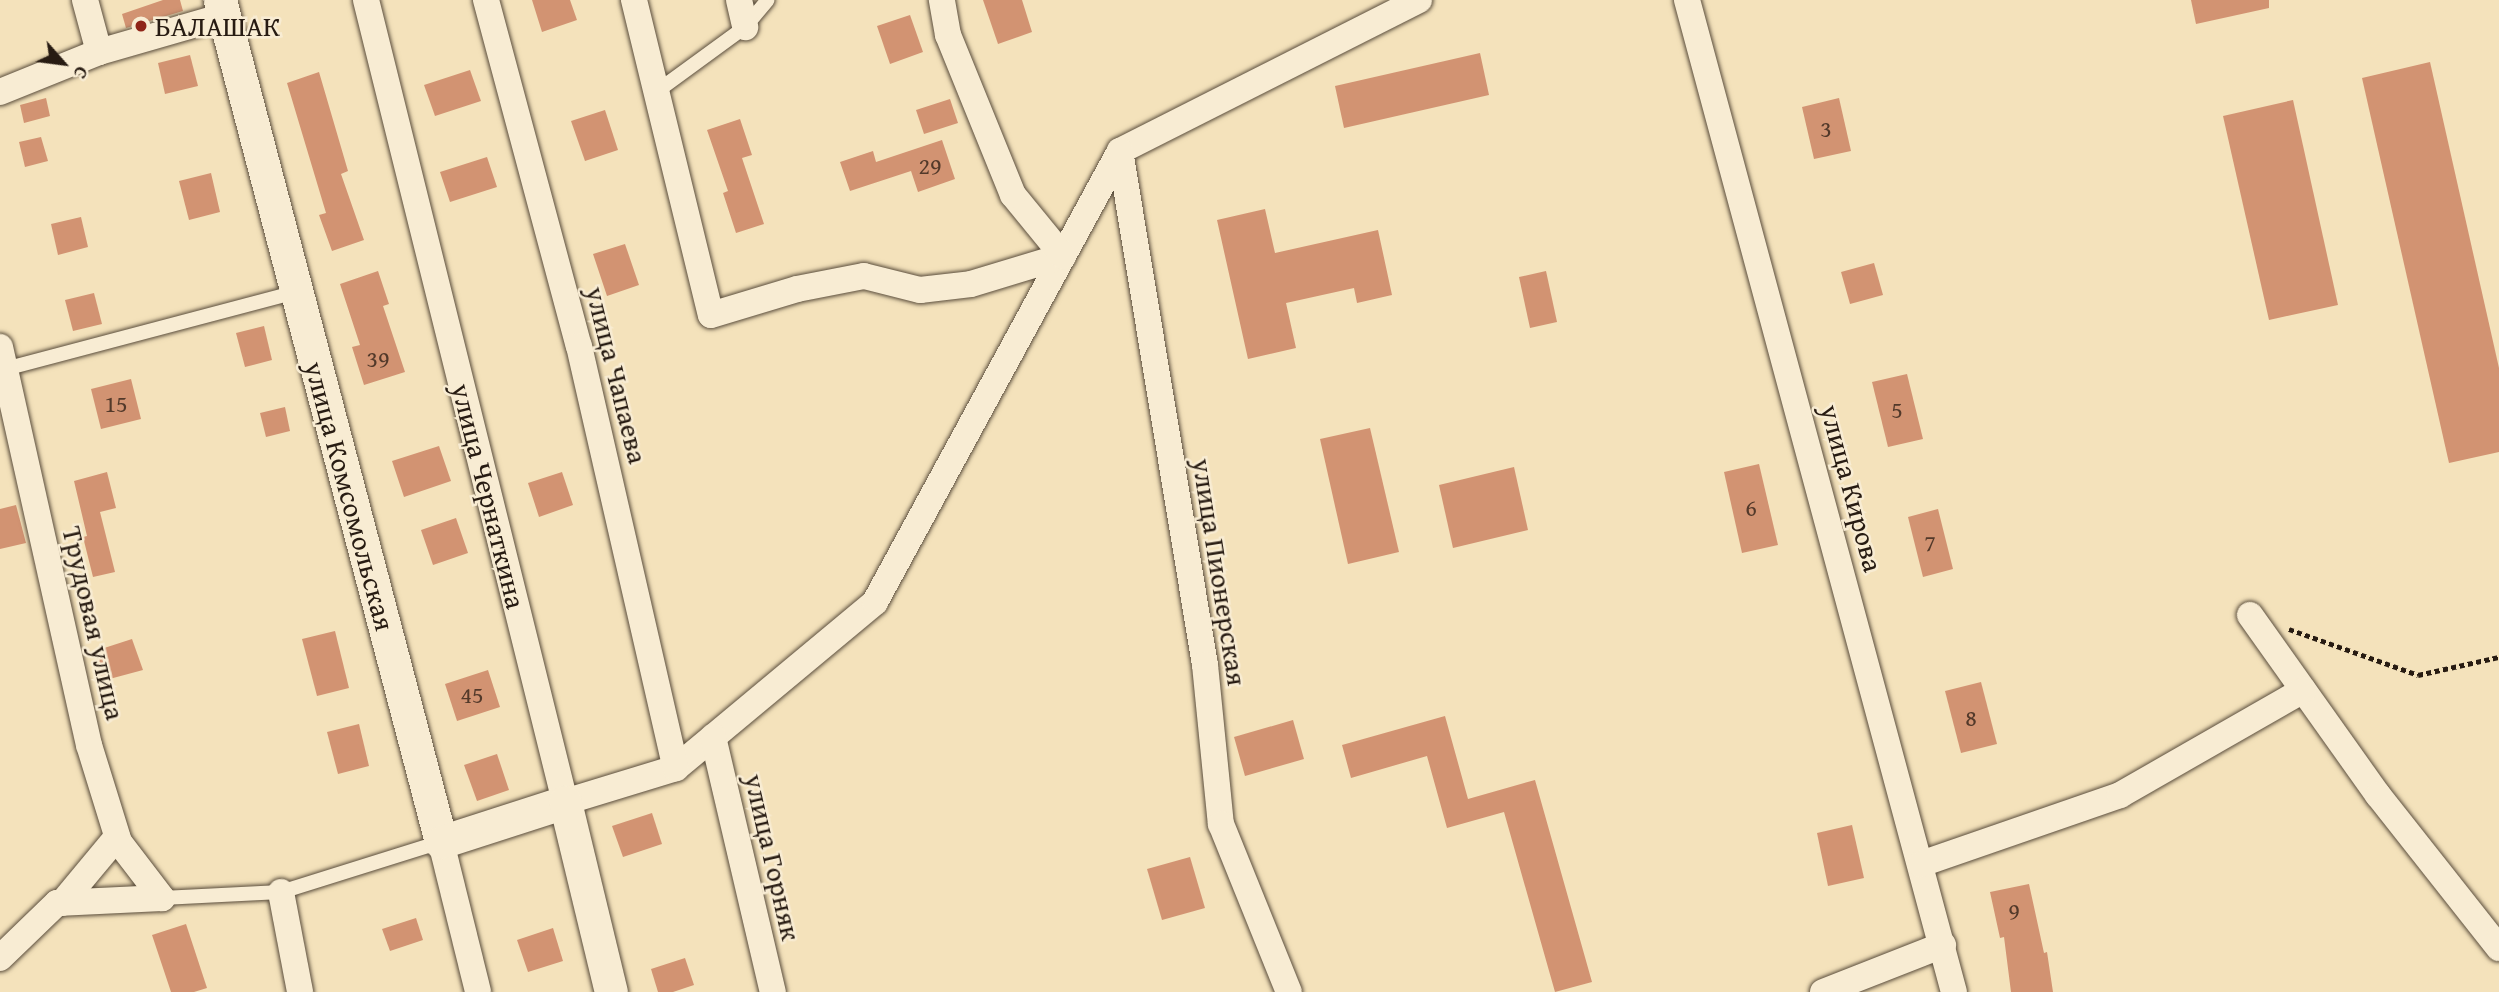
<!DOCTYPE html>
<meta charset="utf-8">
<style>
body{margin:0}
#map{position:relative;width:2499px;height:992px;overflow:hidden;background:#f4e2bb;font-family:"Gentium Book Plus",serif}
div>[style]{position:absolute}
.building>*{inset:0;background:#d29372}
.path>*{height:4.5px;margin-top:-2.25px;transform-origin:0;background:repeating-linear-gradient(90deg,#271b12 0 5px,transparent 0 8.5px)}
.roads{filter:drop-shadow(0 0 2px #5a4d3c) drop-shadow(0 0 2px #5a4d3c)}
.service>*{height:14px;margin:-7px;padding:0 7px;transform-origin:7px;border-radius:7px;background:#f8ecd3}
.minor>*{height:26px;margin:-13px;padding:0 13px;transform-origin:13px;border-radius:13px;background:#f8ecd3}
.tertiary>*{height:33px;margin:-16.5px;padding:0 16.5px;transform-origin:16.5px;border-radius:16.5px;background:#f8ecd3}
.dots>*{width:19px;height:19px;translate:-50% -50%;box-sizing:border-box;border:4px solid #f8ecd3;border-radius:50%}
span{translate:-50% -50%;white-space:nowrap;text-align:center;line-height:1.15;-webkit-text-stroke:5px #f8ecd3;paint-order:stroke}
.number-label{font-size:24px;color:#52392a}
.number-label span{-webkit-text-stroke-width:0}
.poi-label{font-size:28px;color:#271b12}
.left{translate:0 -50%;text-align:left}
.street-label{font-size:28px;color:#271b12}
.north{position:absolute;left:28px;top:28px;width:70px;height:70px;-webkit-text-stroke:5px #f8ecd3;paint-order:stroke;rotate:118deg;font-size:19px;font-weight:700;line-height:28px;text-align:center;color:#271b12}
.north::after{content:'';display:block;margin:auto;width:24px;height:32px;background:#271b12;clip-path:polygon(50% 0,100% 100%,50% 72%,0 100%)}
</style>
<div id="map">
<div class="building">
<div style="clip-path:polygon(163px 0,180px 0,183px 11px,126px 28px,122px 14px)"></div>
<div style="clip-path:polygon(532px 0,570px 0,577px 20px,542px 32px)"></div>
<div style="clip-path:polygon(983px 0,1022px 0,1032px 32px,998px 44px)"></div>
<div style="clip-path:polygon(2191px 0,2269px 0,2269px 8px,2196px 24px)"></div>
<div style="clip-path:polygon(910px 15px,923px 52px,890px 64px,877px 26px)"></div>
<div style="clip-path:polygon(1480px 53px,1489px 95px,1344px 128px,1335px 86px)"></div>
<div style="clip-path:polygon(190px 55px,198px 86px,165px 94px,158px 63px)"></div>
<div style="clip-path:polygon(2430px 62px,2499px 368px,2499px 452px,2449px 463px,2362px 78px)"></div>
<div style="clip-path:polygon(470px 70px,481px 101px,435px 116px,424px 85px)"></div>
<div style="clip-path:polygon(319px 72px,348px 171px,341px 174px,364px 240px,332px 251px,319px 215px,326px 213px,287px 83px)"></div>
<div style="clip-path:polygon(46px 98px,50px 116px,24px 123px,20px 105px)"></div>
<div style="clip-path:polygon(1839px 98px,1851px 151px,1814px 159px,1802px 107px)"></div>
<div style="clip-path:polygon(950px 99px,958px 123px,924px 134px,916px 110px)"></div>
<div style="clip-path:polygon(2293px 100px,2338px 305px,2269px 320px,2223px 116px)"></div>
<div style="clip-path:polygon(605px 110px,618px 150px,585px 161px,571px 121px)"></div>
<div style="clip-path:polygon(740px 119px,752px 155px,742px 158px,764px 224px,736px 233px,723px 193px,728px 191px,707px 130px)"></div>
<div style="clip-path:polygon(41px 137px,48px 161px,25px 167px,19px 142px)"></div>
<div style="clip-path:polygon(942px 140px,955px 179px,918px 192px,911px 171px,850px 191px,840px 162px,873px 151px,876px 162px)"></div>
<div style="clip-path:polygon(487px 157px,497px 187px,450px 202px,440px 172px)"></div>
<div style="clip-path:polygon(211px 173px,220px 212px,189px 220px,179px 181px)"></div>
<div style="clip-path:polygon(1265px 209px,1275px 253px,1378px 230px,1392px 295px,1357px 303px,1354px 288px,1286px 303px,1296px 348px,1248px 359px,1217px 220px)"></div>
<div style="clip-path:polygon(81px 217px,88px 247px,58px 255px,51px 224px)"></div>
<div style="clip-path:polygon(625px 244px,639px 285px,607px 296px,593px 254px)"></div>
<div style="clip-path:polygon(1874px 263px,1883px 295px,1850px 304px,1841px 272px)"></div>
<div style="clip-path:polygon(378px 271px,389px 304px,383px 306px,405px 372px,364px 385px,352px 347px,360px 345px,340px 284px)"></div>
<div style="clip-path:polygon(1546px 271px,1557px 322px,1530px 328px,1519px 277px)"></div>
<div style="clip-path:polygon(94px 293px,102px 324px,73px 331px,65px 300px)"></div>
<div style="clip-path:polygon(264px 326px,272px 360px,245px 367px,236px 333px)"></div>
<div style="clip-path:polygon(1907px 374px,1923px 439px,1888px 447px,1872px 382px)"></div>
<div style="clip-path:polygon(131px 379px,141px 419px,101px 429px,91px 389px)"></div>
<div style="clip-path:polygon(285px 407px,290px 431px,266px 437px,260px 413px)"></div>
<div style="clip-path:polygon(1370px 428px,1399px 552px,1348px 564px,1320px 439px)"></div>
<div style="clip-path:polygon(439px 446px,451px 481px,404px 497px,392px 461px)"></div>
<div style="clip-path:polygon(1759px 464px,1778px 545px,1742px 553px,1724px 472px)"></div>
<div style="clip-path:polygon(1514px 467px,1528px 530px,1453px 548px,1439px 485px)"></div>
<div style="clip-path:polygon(107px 472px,116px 508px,100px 512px,115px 572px,93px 577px,83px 537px,87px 536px,74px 481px)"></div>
<div style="clip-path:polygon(562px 472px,573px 505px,539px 517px,528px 483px)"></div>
<div style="clip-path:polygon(16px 505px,26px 543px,0 549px,0 509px)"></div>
<div style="clip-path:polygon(1938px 509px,1953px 569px,1923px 577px,1908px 517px)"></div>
<div style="clip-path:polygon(456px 518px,468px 553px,433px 565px,421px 530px)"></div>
<div style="clip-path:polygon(335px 631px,349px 688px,317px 696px,302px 639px)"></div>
<div style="clip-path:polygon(132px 639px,143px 670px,102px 681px,95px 651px)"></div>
<div style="clip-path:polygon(488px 670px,500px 707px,457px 721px,445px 684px)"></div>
<div style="clip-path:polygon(1981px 682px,1997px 744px,1961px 753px,1945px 691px)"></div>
<div style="clip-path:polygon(1445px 716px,1468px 799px,1535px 780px,1592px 982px,1555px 992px,1504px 812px,1447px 828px,1427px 756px,1351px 778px,1342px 745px)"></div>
<div style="clip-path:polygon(1293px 720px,1304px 759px,1245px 776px,1234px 737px)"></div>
<div style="clip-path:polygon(359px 724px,369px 766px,338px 774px,327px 732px)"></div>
<div style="clip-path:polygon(497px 754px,509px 790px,477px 801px,464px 765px)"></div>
<div style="clip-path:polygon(652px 813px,662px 844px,623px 857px,612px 826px)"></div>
<div style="clip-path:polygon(1852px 825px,1864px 878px,1828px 886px,1817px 833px)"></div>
<div style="clip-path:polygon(1190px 857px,1205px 908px,1162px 920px,1147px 869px)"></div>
<div style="clip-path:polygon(2029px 884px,2044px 953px,2047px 952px,2053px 992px,2011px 992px,2004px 937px,2000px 938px,1990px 892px)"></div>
<div style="clip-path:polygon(416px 918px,423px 940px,390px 951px,382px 929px)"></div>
<div style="clip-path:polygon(186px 924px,207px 988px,194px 992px,171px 992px,152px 935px)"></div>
<div style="clip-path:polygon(553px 928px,563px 961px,528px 972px,517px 940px)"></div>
<div style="clip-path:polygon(685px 958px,694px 985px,673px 992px,658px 992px,651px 969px)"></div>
</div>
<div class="path">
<div style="left:2289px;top:629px;width:137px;rotate:19.6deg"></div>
<div style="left:2418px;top:675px;width:83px;rotate:-12.5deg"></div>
</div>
<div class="roads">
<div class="service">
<div style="left:656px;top:92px;width:110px;rotate:-36.1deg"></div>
<div style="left:745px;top:27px;width:35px;rotate:-50deg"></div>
<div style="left:5px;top:369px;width:302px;rotate:-14.8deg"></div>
<div style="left:162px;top:898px;width:119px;rotate:-2.9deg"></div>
<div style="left:281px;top:892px;width:168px;rotate:-17.4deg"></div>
</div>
<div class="minor">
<div style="left:85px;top:0;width:54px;rotate:74.9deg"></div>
<div style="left:366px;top:0;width:826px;rotate:76.06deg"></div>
<div style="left:565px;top:802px;width:116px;rotate:-17deg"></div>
<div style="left:676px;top:768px;width:259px;rotate:-39.8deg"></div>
<div style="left:875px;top:602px;width:513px;rotate:-61.49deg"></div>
<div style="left:1120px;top:151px;width:335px;rotate:-26.8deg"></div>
<div style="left:486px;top:0;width:358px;rotate:75deg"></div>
<div style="left:579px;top:346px;width:433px;rotate:77.1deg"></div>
<div style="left:634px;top:0;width:324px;rotate:76.3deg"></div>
<div style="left:711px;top:315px;width:90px;rotate:-16.8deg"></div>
<div style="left:797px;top:289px;width:68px;rotate:-11deg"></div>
<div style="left:864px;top:276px;width:58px;rotate:14deg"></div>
<div style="left:920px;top:290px;width:51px;rotate:-6.7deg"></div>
<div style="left:971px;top:284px;width:96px;rotate:-16.9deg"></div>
<div style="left:1063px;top:256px;width:79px;rotate:-129.3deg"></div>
<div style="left:1013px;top:195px;width:173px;rotate:-112.1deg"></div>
<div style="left:948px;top:35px;width:36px;rotate:-100deg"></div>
<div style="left:739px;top:0;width:28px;rotate:77deg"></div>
<div style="left:1687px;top:0;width:1027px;rotate:74.94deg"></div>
<div style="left:0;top:92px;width:107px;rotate:-22deg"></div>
<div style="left:99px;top:52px;width:130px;rotate:-16.1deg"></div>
<div style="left:1120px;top:151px;width:521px;rotate:80.61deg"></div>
<div style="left:1205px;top:665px;width:160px;rotate:84.3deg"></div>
<div style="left:1221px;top:824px;width:181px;rotate:68deg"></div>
<div style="left:0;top:347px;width:408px;rotate:77.4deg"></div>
<div style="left:89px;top:745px;width:102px;rotate:72.8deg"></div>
<div style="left:119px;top:842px;width:71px;rotate:52.5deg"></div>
<div style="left:2250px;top:615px;width:221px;rotate:54.6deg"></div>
<div style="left:2378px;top:795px;width:195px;rotate:51.7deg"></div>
<div style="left:713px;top:737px;width:262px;rotate:76.8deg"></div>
<div style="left:441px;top:842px;width:154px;rotate:76.1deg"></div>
<div style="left:1921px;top:864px;width:211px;rotate:-19.1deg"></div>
<div style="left:2120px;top:795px;width:211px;rotate:-29.8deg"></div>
<div style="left:281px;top:892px;width:102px;rotate:79.2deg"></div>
<div style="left:62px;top:903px;width:86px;rotate:-50.2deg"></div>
<div style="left:0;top:958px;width:79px;rotate:-44deg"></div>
<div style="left:57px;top:903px;width:105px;rotate:-2.7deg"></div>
<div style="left:1823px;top:992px;width:129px;rotate:-21.4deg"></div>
</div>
<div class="tertiary">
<div style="left:220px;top:0;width:871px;rotate:75.29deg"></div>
<div style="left:441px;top:842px;width:130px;rotate:-17.9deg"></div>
<div style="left:565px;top:802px;width:195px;rotate:76.4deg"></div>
</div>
</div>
<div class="dots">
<div style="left:141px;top:26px;background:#8f2418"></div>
</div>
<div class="number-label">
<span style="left:1826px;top:129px">3</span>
<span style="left:930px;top:166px">29</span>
<span style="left:378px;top:359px">39</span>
<span style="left:116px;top:404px">15</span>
<span style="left:1897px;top:410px">5</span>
<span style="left:1751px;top:508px">6</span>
<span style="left:1930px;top:543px">7</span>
<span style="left:472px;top:695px">45</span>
<span style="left:1971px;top:718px">8</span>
<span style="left:2014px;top:911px">9</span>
</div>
<div class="poi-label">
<span class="left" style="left:155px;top:26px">БАЛАШАК</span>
</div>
<div class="street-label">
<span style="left:617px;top:375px;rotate:76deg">улица Чапаева</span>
<span style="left:1852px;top:488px;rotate:75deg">улица Кирова</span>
<span style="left:350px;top:496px;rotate:75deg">улица Комсомольская</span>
<span style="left:489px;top:496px;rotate:76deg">улица Чернаткина</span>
<span style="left:1220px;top:572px;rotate:81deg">улица Пионерская</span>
<span style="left:94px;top:623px;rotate:77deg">Трудовая улица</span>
<span style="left:773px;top:857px;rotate:77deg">улица Горняк</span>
</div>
<div class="north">С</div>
</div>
